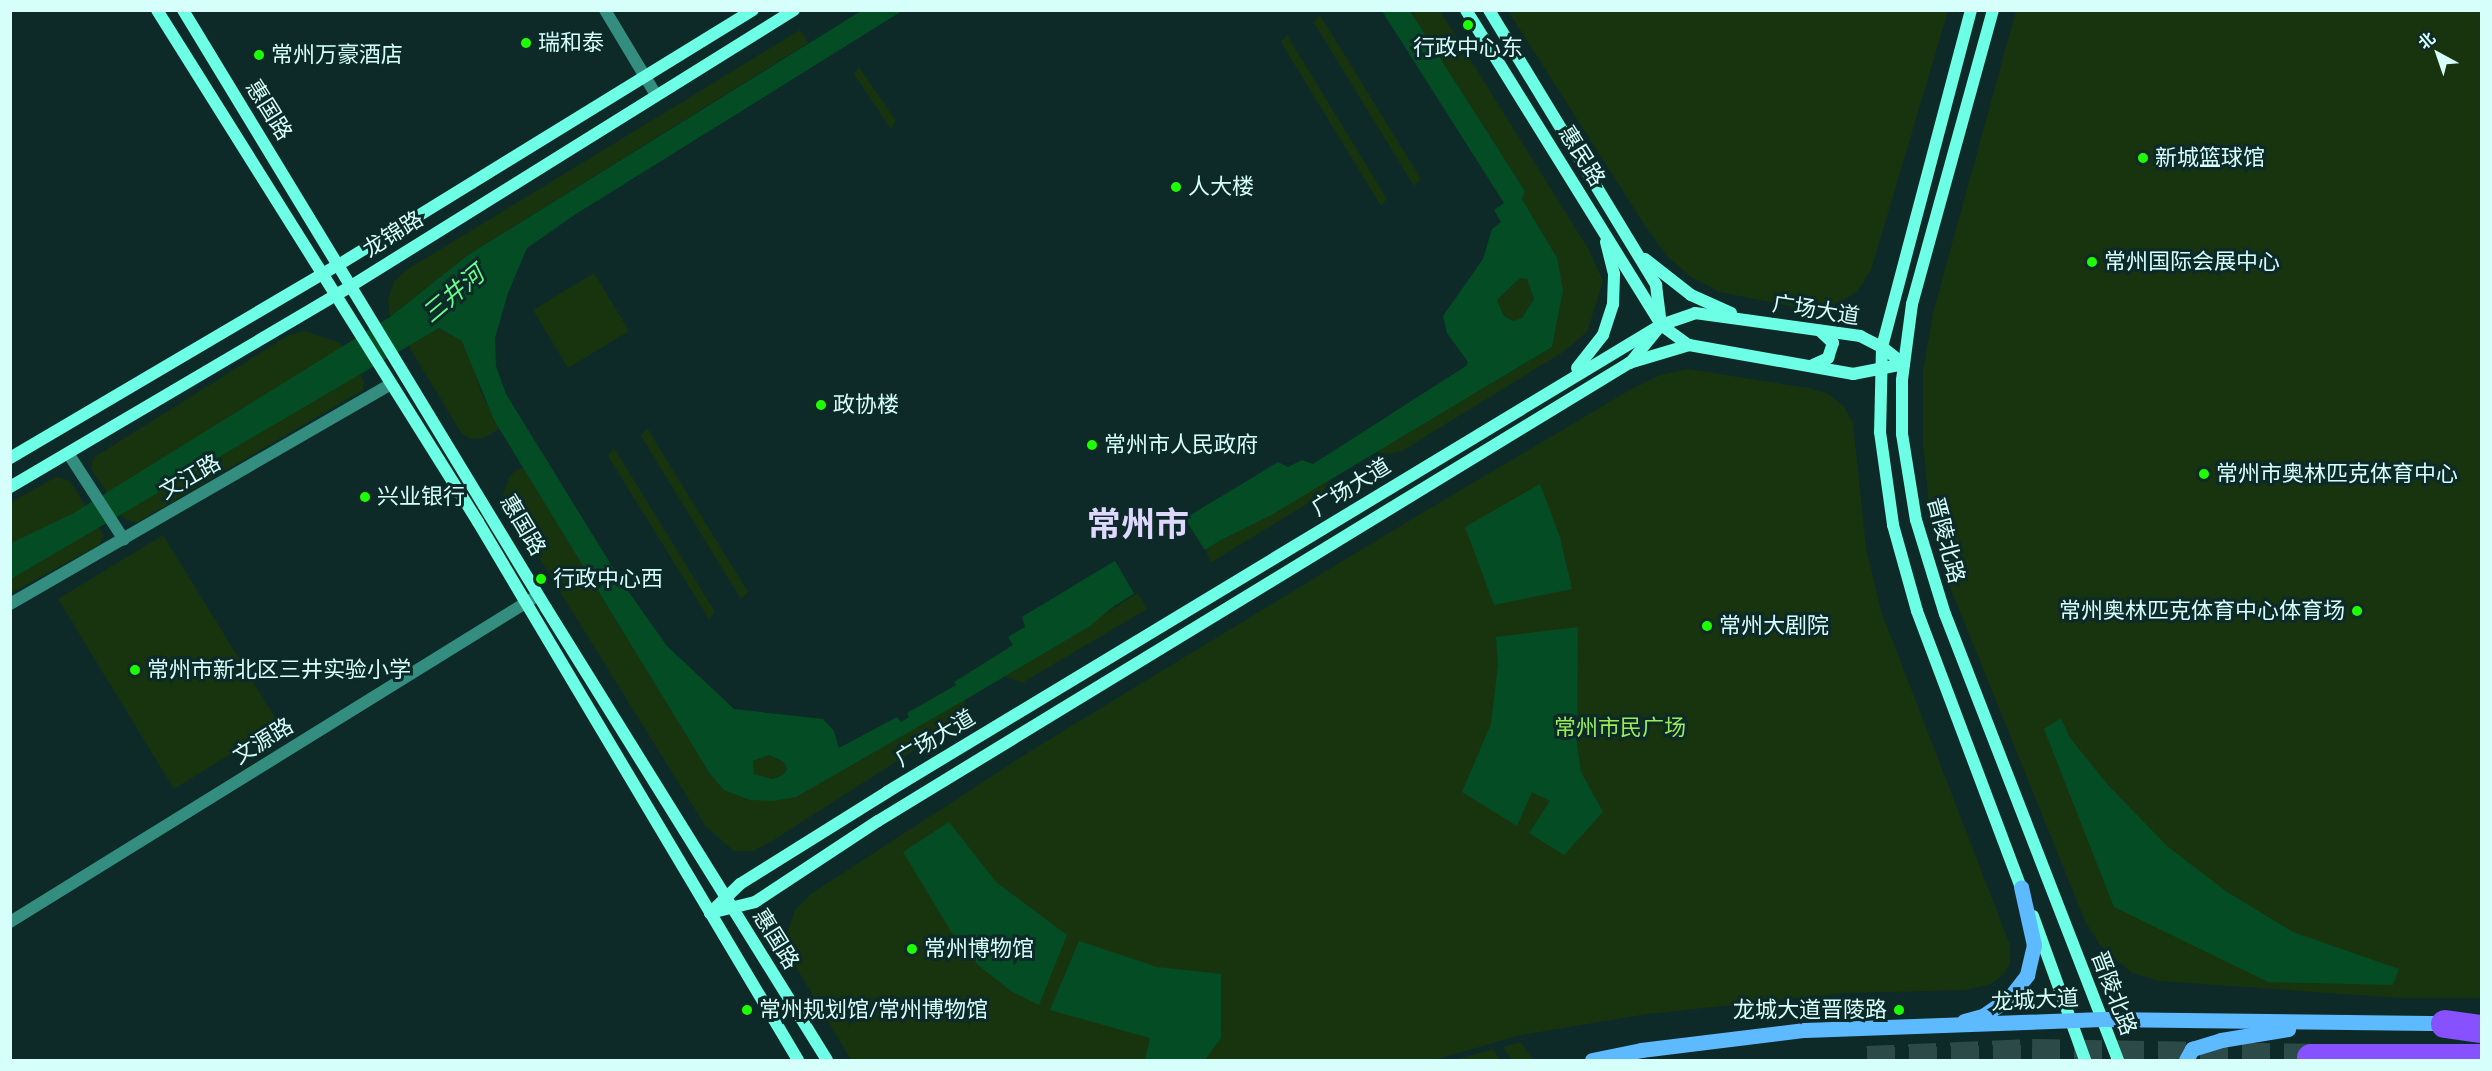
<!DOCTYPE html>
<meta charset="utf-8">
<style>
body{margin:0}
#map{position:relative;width:2492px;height:1071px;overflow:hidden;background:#0d2a29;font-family:"Titillium Web","Noto Sans SC",sans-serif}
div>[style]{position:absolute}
.green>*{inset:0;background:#18340f}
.water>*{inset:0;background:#044c23}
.pier>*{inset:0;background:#0d2a29}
.highway-tunnel>*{height:28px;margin-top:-14px;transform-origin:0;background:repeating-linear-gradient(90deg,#2b4a48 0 28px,transparent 0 42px)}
.street>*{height:12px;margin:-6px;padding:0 6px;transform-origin:6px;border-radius:6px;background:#338e7f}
.secondary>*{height:12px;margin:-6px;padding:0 6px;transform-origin:6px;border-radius:6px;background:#6dffe5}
.primary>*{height:15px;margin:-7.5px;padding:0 7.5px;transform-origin:7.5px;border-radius:7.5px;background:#5dbaff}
.highway>*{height:28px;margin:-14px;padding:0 14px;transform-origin:14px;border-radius:14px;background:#8851ff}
.dots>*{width:16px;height:16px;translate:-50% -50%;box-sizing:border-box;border:3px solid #0d2a29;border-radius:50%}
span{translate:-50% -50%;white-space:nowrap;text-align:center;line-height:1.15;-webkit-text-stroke:6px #0d2a29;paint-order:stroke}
.poi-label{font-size:22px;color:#d6fffb}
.left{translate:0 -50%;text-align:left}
.right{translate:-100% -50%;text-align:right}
.street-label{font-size:22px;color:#d6fffb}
.park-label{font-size:22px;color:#99ed54}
.water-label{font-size:24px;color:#64ff8c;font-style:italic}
.town-label{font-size:34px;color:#ded8ff;font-weight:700}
.frame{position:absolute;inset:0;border:12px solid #d6fffb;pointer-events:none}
.north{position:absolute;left:2408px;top:24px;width:60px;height:60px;-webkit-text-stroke:4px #0d2a29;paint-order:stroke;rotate:320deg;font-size:16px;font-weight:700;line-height:24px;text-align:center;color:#d6fffb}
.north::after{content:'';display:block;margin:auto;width:21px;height:27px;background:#d6fffb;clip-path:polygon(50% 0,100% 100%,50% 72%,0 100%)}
</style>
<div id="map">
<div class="green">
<div style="clip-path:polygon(1410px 11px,1440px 11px,1589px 250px,1603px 281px,1587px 332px,1563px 352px,1402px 451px,1389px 454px,1375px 452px,1552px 347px,1557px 258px,1522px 199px,1525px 191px)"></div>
<div style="clip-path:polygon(1508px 11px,1948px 11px,1871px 270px,1857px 292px,1821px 312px,1720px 292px,1691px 277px,1667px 256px,1646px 227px)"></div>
<div style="clip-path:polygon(2016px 11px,2481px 11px,2481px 998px,2400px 998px,2160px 981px,2132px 973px,2101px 946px,2085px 921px,1948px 582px,1929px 507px,1923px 442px,1923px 372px,1933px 313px)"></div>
<div style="clip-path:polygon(1320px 15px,1421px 179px,1414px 186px,1314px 23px)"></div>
<div style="clip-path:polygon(800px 30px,808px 43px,468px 255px,390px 317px,388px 300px,394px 282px,405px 271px)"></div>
<div style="clip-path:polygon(1287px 35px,1387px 199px,1381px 206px,1281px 42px)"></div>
<div style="clip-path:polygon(859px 67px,896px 121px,891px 129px,854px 74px)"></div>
<div style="clip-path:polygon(594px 273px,629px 331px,568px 368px,533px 310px)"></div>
<div style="clip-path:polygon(1520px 278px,1527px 279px,1534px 299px,1522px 318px,1513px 321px,1504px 316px,1497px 300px)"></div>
<div style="clip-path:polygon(439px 328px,462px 341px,471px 359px,480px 390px,499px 429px,484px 438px,472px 439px,462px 434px,408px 345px)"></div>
<div style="clip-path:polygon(305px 331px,340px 343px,364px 381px,363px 390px,136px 523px,125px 519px,91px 469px,93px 458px,289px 335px)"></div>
<div style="clip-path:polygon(1688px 369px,1808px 388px,1829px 394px,1844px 407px,1853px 423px,1866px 548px,1881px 611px,2010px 945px,2010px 964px,2002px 976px,1990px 984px,1966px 990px,1845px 993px,1647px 1014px,1521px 1035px,1434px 1060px,851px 1060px,783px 945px,795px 910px,811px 894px,1032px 750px,1412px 519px,1628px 391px,1658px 376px)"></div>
<div style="clip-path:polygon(647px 428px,748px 592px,741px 599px,641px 436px)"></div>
<div style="clip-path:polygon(614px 448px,715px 612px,709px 619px,608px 456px)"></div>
<div style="clip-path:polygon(523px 467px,710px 774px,724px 790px,795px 797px,965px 700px,966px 717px,772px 841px,753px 851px,734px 851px,706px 827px,502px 498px,510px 475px)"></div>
<div style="clip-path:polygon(56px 477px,70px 481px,104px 536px,99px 545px,11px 593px,10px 503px)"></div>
<div style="clip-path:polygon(1332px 477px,1320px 496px,1210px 563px,1206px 549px)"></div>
<div style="clip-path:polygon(163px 535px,279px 724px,174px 789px,58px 599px)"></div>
<div style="clip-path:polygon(1138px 593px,1147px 609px,1022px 683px,1005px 676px)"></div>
<div style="clip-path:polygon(769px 755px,784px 762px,787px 769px,783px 775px,772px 779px,754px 774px,753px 761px)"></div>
<div style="clip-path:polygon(1521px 1042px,1533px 1060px,1512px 1060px,1503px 1047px)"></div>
<div style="clip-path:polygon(1493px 1049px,1500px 1060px,1455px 1060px)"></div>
</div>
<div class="water">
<div style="clip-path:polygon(evenodd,861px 11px,902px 11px,576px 214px,527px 248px,508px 293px,495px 338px,496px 366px,506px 394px,623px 584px,667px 646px,734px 709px,823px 719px,834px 731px,839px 748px,897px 717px,901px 722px,909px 717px,907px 713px,956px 685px,954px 682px,1013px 645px,1008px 637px,1025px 627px,1022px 617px,1278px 462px,1288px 467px,1302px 460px,1313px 464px,1466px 366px,1468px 362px,1447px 333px,1443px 316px,1483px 259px,1492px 229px,1501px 222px,1494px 210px,1504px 203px,1382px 11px,1410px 11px,1525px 191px,1522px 199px,1557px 258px,1563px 290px,1552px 347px,1273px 514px,1221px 540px,1114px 606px,1090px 626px,958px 704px,796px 797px,774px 801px,750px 800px,724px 790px,710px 774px,494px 420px,462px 341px,439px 328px,11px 579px,11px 543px,72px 514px,390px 317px,468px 255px,861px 11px,1520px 278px,1527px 279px,1534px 299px,1522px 318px,1513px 321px,1504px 316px,1497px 300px,1520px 278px,861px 11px,769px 755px,784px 762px,787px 769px,783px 775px,772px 779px,754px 774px,753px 761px,769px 755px)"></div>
<div style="clip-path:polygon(1540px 484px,1560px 537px,1572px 589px,1494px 605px,1465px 527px)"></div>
<div style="clip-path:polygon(1578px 627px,1577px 744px,1581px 772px,1603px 812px,1564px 855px,1529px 833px,1550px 801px,1532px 792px,1517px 826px,1462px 792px,1491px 724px,1498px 665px,1496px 637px)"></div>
<div style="clip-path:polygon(2061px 718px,2070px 738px,2108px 785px,2167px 846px,2227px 892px,2293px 932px,2399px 969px,2393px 985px,2268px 982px,2114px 907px,2044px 729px)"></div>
<div style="clip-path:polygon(949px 822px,996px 882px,1067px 935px,1039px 1005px,1011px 991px,978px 965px,952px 933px,903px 852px)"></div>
<div style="clip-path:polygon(1079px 941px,1157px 967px,1221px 974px,1221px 1038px,1205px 1060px,1145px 1060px,1150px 1038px,1050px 1010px)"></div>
</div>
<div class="pier">
<div style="clip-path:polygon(1184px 517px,1206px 552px,1135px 595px,1114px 559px)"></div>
</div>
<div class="highway-tunnel">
<div style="left:1867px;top:1060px;width:165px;rotate:-2.4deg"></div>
<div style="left:2032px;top:1053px;width:279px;rotate:1deg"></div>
</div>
<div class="street">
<div style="left:605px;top:10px;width:99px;rotate:59deg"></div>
<div style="left:68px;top:453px;width:103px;rotate:57.2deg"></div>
<div style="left:10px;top:604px;width:438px;rotate:-30deg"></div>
<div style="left:10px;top:922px;width:617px;rotate:-31.76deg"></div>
</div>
<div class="secondary">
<div style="left:157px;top:10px;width:604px;rotate:57.91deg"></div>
<div style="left:478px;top:522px;width:626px;rotate:59.26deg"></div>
<div style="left:183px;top:10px;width:700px;rotate:58.74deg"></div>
<div style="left:546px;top:608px;width:532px;rotate:58.13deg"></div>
<div style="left:1466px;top:10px;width:370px;rotate:58.2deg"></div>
<div style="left:1661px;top:325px;width:34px;rotate:36deg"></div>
<div style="left:1489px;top:10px;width:322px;rotate:58.7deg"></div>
<div style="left:1656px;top:285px;width:40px;rotate:82.9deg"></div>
<div style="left:1661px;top:325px;width:49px;rotate:129.2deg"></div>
<div style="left:1971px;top:10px;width:349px;rotate:104.8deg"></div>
<div style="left:1882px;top:347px;width:85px;rotate:91.3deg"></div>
<div style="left:1880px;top:432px;width:94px;rotate:82deg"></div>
<div style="left:1893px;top:525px;width:89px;rotate:74.4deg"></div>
<div style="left:1917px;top:611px;width:303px;rotate:69.4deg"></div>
<div style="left:1993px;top:10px;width:305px;rotate:105.4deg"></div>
<div style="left:1912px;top:304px;width:77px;rotate:97.5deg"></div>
<div style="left:1902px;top:380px;width:54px;rotate:90deg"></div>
<div style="left:1902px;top:434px;width:87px;rotate:80.8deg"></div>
<div style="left:1916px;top:520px;width:98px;rotate:72.9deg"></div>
<div style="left:1945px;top:614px;width:478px;rotate:68.8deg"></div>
<div style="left:1645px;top:259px;width:58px;rotate:38deg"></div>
<div style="left:1691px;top:295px;width:44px;rotate:24.2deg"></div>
<div style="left:1813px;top:365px;width:17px;rotate:-25deg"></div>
<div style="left:1828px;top:358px;width:16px;rotate:-72deg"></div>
<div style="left:1833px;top:343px;width:18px;rotate:-137deg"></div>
<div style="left:1577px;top:368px;width:42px;rotate:-51.8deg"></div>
<div style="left:1603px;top:335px;width:33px;rotate:-72deg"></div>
<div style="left:1613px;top:304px;width:30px;rotate:-88deg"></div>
<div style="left:1614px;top:274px;width:33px;rotate:-104deg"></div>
<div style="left:10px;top:458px;width:383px;rotate:-30.5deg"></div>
<div style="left:340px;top:264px;width:485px;rotate:-31.6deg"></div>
<div style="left:10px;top:487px;width:396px;rotate:-30.5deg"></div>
<div style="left:351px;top:286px;width:522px;rotate:-31.92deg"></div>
<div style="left:710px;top:913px;width:42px;rotate:-44deg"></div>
<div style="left:740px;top:884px;width:173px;rotate:-32deg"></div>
<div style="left:887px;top:792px;width:904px;rotate:-31.11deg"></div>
<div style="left:1661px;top:325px;width:36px;rotate:-19deg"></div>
<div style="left:1695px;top:313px;width:167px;rotate:7.9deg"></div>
<div style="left:1860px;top:336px;width:25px;rotate:27deg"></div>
<div style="left:1882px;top:347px;width:28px;rotate:38deg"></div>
<div style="left:710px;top:913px;width:46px;rotate:-13.7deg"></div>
<div style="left:755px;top:902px;width:147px;rotate:-33.4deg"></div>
<div style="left:878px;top:821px;width:880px;rotate:-31.38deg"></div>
<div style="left:1629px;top:363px;width:63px;rotate:-16.7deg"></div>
<div style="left:1689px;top:345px;width:167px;rotate:10deg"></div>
<div style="left:1853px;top:374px;width:52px;rotate:-11.1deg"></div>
<div style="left:2033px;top:916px;width:153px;rotate:70.1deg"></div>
</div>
<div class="primary">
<div style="left:1964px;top:1021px;width:20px;rotate:-15deg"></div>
<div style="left:1983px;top:1016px;width:33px;rotate:-35deg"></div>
<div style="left:2010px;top:997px;width:28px;rotate:-52deg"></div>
<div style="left:2027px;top:975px;width:31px;rotate:-77deg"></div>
<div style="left:2034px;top:945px;width:59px;rotate:-102.6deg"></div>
<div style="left:1592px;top:1060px;width:50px;rotate:-11.5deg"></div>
<div style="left:1641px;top:1050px;width:165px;rotate:-7deg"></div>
<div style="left:1805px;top:1030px;width:297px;rotate:-2.1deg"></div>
<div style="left:2102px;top:1019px;width:349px;rotate:0.7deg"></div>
<div style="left:2186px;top:1060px;width:13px;rotate:-61deg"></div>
<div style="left:2192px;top:1049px;width:30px;rotate:-17deg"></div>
<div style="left:2221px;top:1040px;width:68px;rotate:-9.3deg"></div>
</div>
<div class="highway">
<div style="left:2445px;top:1024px;width:37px;rotate:8deg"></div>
<div style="left:2311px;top:1058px;width:171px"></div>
</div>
<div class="dots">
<div style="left:1468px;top:25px;background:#1cff02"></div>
<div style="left:526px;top:43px;background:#1cff02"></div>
<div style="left:259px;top:55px;background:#1cff02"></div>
<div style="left:2143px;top:158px;background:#1cff02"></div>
<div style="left:1176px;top:187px;background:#1cff02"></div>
<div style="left:2092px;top:262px;background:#1cff02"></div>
<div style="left:821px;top:405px;background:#1cff02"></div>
<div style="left:1092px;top:445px;background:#1cff02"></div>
<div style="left:2204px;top:474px;background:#1cff02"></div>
<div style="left:365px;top:497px;background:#1cff02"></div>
<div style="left:541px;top:579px;background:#1cff02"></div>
<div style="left:2357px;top:611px;background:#1cff02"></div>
<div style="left:1707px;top:626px;background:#1cff02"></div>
<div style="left:135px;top:670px;background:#1cff02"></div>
<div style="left:912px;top:949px;background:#1cff02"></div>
<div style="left:747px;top:1010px;background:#1cff02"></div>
<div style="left:1899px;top:1010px;background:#1cff02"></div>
</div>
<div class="poi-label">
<span class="left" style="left:538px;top:43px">瑞和泰</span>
<span style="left:1468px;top:48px">行政中心东</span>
<span class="left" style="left:271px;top:55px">常州万豪酒店</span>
<span class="left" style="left:2155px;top:158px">新城篮球馆</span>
<span class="left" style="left:1188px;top:187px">人大楼</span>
<span class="left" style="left:2104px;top:262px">常州国际会展中心</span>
<span class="left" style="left:833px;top:405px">政协楼</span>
<span class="left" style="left:1104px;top:445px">常州市人民政府</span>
<span class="left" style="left:2216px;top:474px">常州市奥林匹克体育中心</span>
<span class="left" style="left:377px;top:497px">兴业银行</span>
<span class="left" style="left:553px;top:579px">行政中心西</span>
<span class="right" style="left:2345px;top:611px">常州奥林匹克体育中心体育场</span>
<span class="left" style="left:1719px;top:626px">常州大剧院</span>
<span class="left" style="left:147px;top:670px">常州市新北区三井实验小学</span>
<span class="left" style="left:924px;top:949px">常州博物馆</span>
<span class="left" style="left:759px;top:1010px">常州规划馆/常州博物馆</span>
<span class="right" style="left:1887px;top:1010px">龙城大道晋陵路</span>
</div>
<div class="street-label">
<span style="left:269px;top:110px;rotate:58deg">惠国路</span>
<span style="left:1582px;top:156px;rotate:58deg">惠民路</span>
<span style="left:393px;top:234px;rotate:-32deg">龙锦路</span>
<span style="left:1816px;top:310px;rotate:9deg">广场大道</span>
<span style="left:190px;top:477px;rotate:-30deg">文江路</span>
<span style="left:1351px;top:487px;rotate:-32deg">广场大道</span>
<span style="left:523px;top:525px;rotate:59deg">惠国路</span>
<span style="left:1946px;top:540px;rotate:75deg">晋陵北路</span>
<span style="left:935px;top:738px;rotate:-31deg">广场大道</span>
<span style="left:263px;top:741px;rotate:-32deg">文源路</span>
<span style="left:776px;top:939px;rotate:58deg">惠国路</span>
<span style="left:2114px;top:993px;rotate:69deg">晋陵北路</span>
<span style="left:2035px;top:1000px;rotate:-3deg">龙城大道</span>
</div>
<div class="park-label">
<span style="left:1620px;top:728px">常州市民广场</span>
</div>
<div class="water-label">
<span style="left:453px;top:294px;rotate:-40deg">三井河</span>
</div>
<div class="town-label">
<span style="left:1138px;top:524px">常州市</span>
</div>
<div class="frame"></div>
<div class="north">北</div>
</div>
